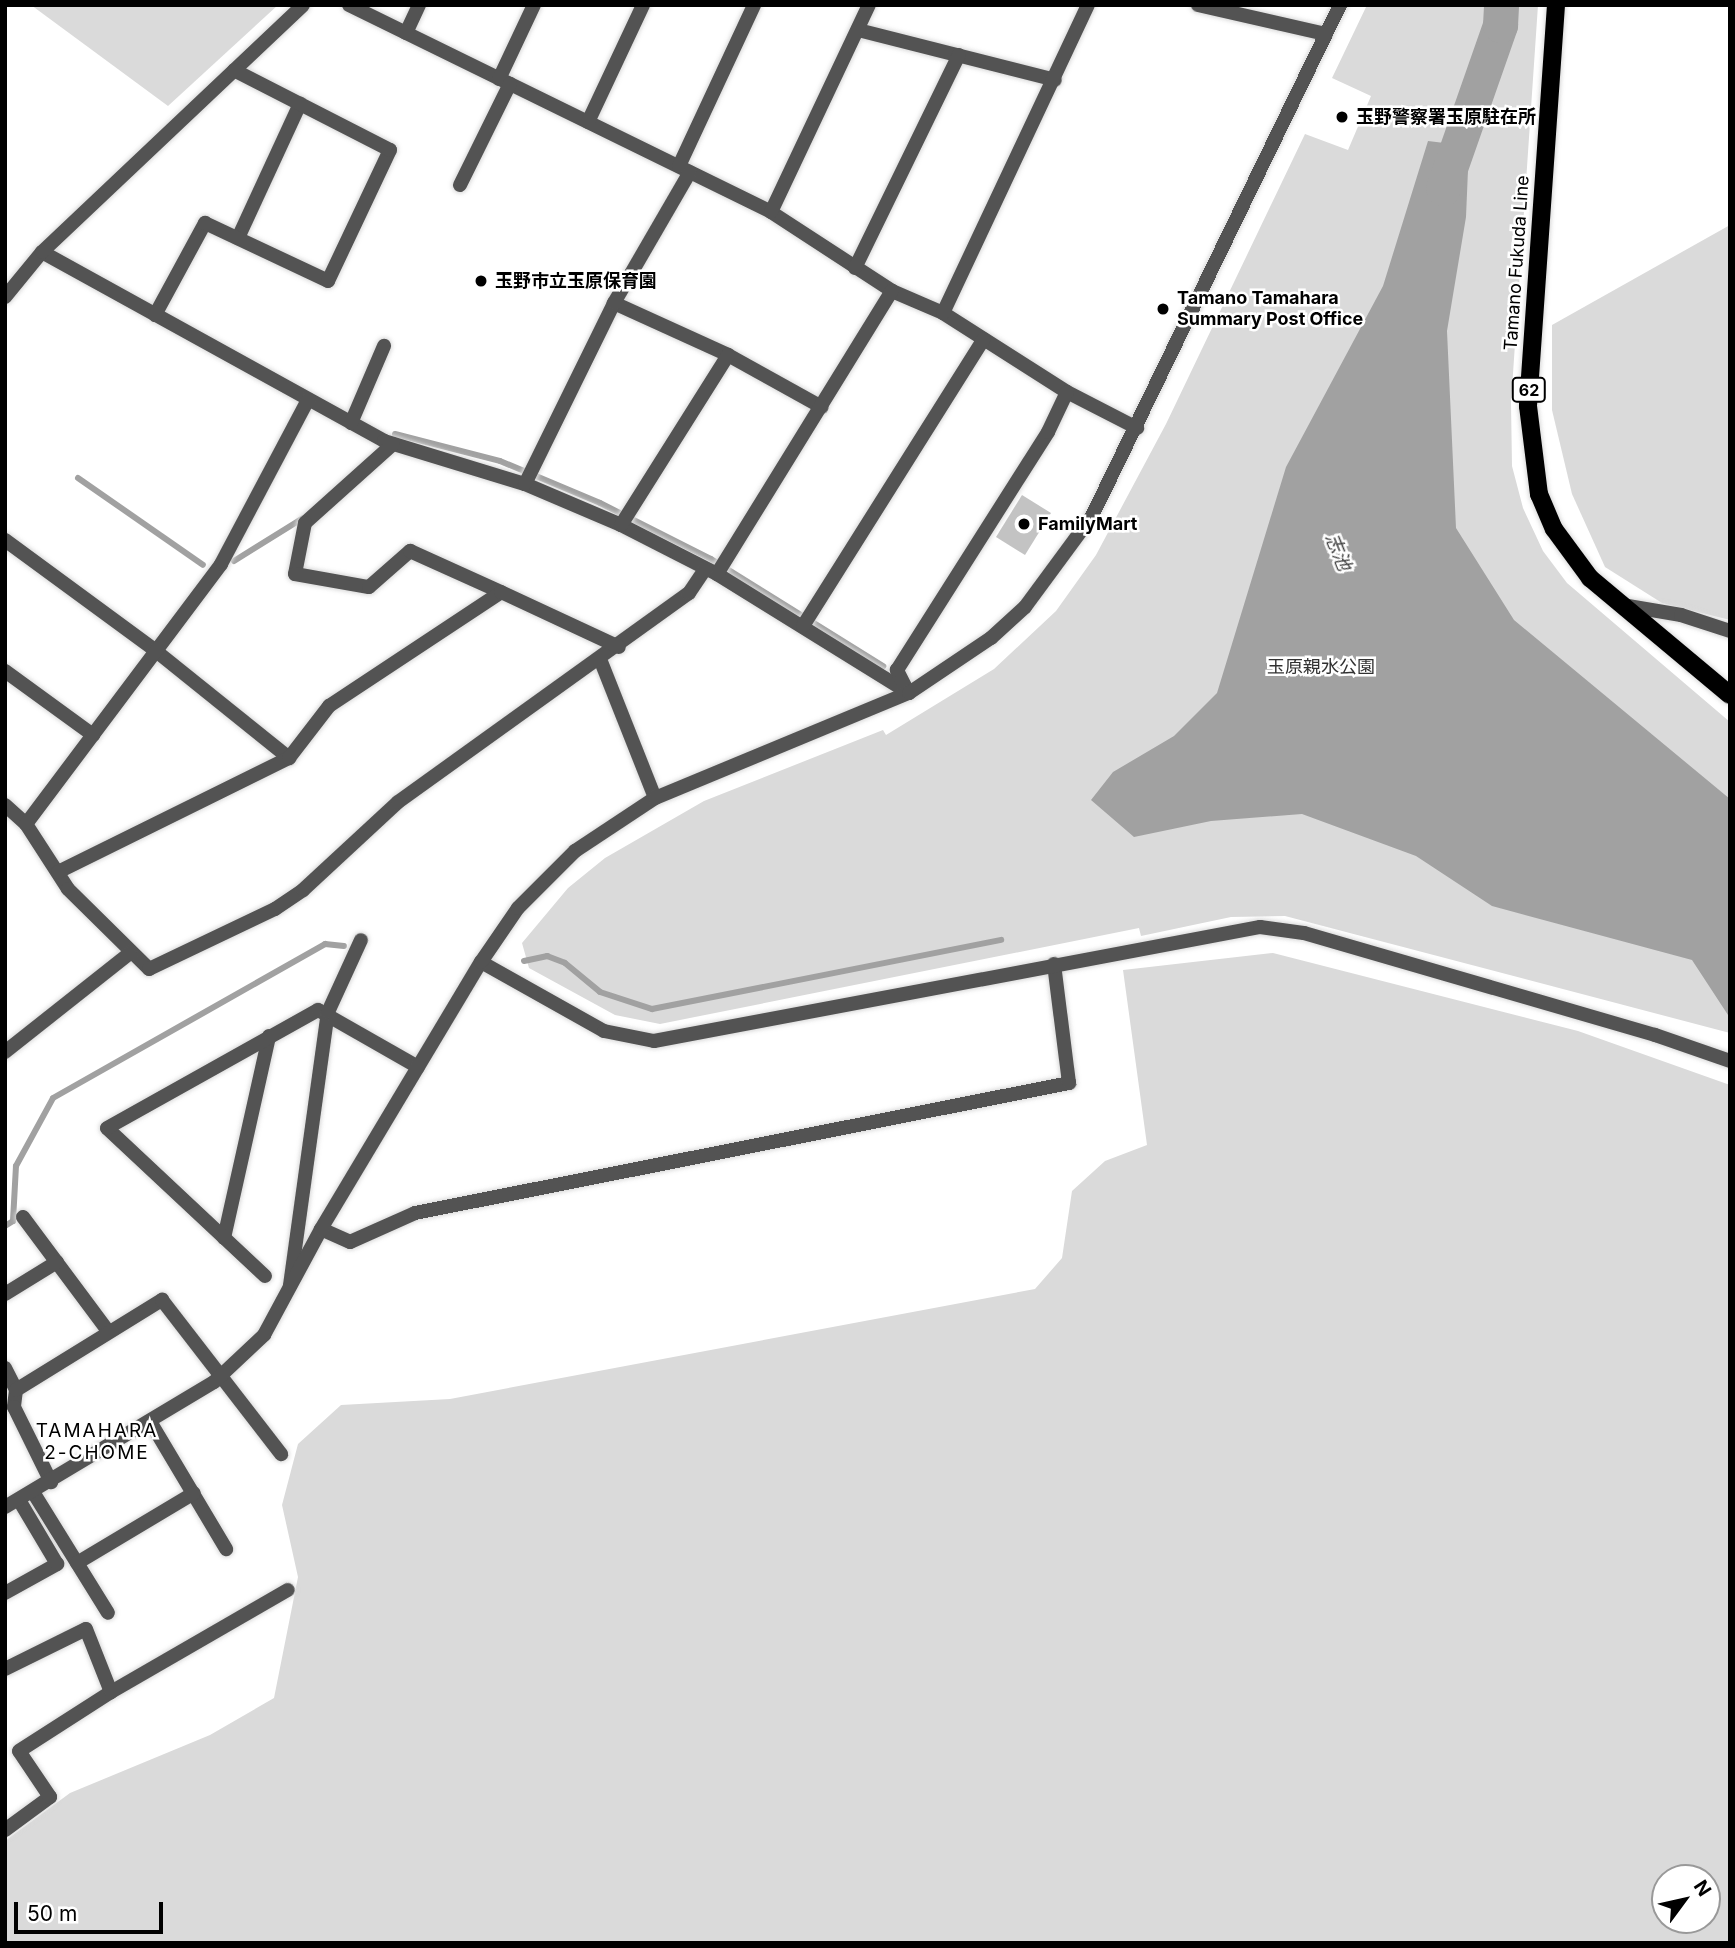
<!DOCTYPE html>
<meta charset="utf-8">
<style>
body{margin:0}
#map{position:relative;width:1735px;height:1948px;overflow:hidden;background:#fff;font-family:Inter,"Noto Sans JP",sans-serif}
div>[style]{position:absolute}
.green>*{inset:0;background:#dadada}
.water>*{inset:0;background:#a1a1a1}
.stream>*{height:6px;margin:-3px;padding:0 3px;transform-origin:3px;border-radius:3px;background:#a1a1a1}
.river>*{height:35px;margin:-17.5px;padding:0 17.5px;transform-origin:17.5px;border-radius:17.5px;background:#a1a1a1}
.building>*{inset:0;background:#c3c3c3}
.roads{filter:drop-shadow(0 0 2px #dbdbdb) drop-shadow(0 0 2px #dbdbdb)}
.minor>*{height:14px;margin:-7px;padding:0 7px;transform-origin:7px;border-radius:7px;background:#535353}
.tertiary>*{height:14px;margin:-7px;padding:0 7px;transform-origin:7px;border-radius:7px;background:#535353}
.primary>*{height:18px;margin:-9px;padding:0 9px;transform-origin:9px;border-radius:9px;background:#000}
.dots>*{width:19px;height:19px;translate:-50% -50%;box-sizing:border-box;border:4px solid #fff;border-radius:50%}
span{translate:-50% -50%;white-space:nowrap;text-align:center;line-height:1.15;-webkit-text-stroke:5px #fff;paint-order:stroke}
.shield-label span{padding:2px 5px;background:#fff;border:2px solid;border-radius:5px;-webkit-text-stroke-width:0}
.shield-label{font-size:16px;color:#000;font-weight:700}
.poi-label{font-size:18px;color:#000;font-weight:700}
.left{translate:0 -50%;text-align:left}
.street-label{font-size:18px;color:#000}
.park-label{font-size:18px;color:#313131}
.water-label{font-size:19px;color:#424242;font-style:italic}
.neighbourhood-label{font-size:19px;color:#000;letter-spacing:2px}
.frame{position:absolute;inset:0;border:7px solid #000;pointer-events:none}
.north{position:absolute;left:1651px;top:1864px;width:70px;height:70px;box-sizing:border-box;background:#fff;border:2px solid #999;border-radius:50%;rotate:57deg;font-size:19px;font-weight:700;line-height:28px;text-align:center;color:#000}
.north::after{content:'';display:block;margin:auto;width:24px;height:32px;background:#000;clip-path:polygon(50% 0,100% 100%,50% 72%,0 100%)}
.scale{position:absolute;left:14px;top:1902px;width:149px;height:32px;box-sizing:border-box;border:4px solid #000;border-top:0;padding-left:9px;font-size:21px;line-height:24px;white-space:nowrap;color:#000;-webkit-text-stroke:5px #fff;paint-order:stroke}
</style>
<div id="map">
<div class="green">
<div style="clip-path:polygon(31px 5px,278px 5px,168px 106px)"></div>
<div style="clip-path:polygon(1367px 5px,1538px 5px,1511px 403px,1512px 466px,1523px 508px,1543px 551px,1567px 583px,1730px 722px,1730px 1033px,1285px 916px,1231px 917px,1141px 936px,1139px 928px,660px 1024px,615px 1015px,529px 968px,522px 943px,568px 888px,605px 858px,704px 801px,883px 730px,886px 735px,994px 669px,1056px 611px,1096px 555px,1166px 424px,1305px 134px,1348px 150px,1371px 96px,1332px 78px)"></div>
<div style="clip-path:polygon(1730px 225px,1730px 620px,1662px 603px,1605px 567px,1572px 494px,1552px 410px,1552px 325px)"></div>
<div style="clip-path:polygon(evenodd,1273px 953px,1578px 1031px,1730px 1085px,1730px 1943px,5px 1943px,5px 1841px,70px 1793px,210px 1735px,274px 1698px,298px 1577px,282px 1505px,298px 1444px,341px 1405px,450px 1399px,1035px 1289px,1062px 1258px,1072px 1191px,1105px 1161px,1147px 1145px,1123px 970px,1273px 953px,1665px 1878px,1707px 1878px,1707px 1920px,1665px 1920px,1665px 1878px)"></div>
</div>
<div class="water">
<div style="clip-path:polygon(1428px 141px,1469px 146px,1466px 217px,1447px 331px,1456px 528px,1514px 620px,1730px 799px,1728px 1015px,1692px 960px,1492px 906px,1416px 856px,1302px 814px,1211px 821px,1134px 837px,1091px 800px,1113px 772px,1174px 736px,1217px 693px,1286px 467px,1383px 286px)"></div>
</div>
<div class="stream">
<div style="left:395px;top:434px;width:108px;rotate:14.4deg"></div>
<div style="left:500px;top:461px;width:108px;rotate:22.8deg"></div>
<div style="left:600px;top:503px;width:124px;rotate:26.8deg"></div>
<div style="left:711px;top:559px;width:203px;rotate:31.9deg"></div>
<div style="left:78px;top:478px;width:152px;rotate:34.8deg"></div>
<div style="left:234px;top:561px;width:81px;rotate:-31.9deg"></div>
<div style="left:524px;top:961px;width:24px;rotate:-12deg"></div>
<div style="left:547px;top:956px;width:19px;rotate:21deg"></div>
<div style="left:565px;top:963px;width:45px;rotate:39.6deg"></div>
<div style="left:600px;top:992px;width:55px;rotate:18.1deg"></div>
<div style="left:652px;top:1009px;width:356px;rotate:-11.2deg"></div>
<div style="left:5px;top:1226px;width:9px;rotate:-32deg"></div>
<div style="left:13px;top:1221px;width:55px;rotate:-86.9deg"></div>
<div style="left:16px;top:1166px;width:77px;rotate:-61.4deg"></div>
<div style="left:53px;top:1098px;width:313px;rotate:-29.5deg"></div>
<div style="left:325px;top:944px;width:19px;rotate:6deg"></div>
</div>
<div class="river">
<div style="left:1443px;top:188px;width:173px;rotate:-70.7deg"></div>
<div style="left:1500px;top:25px;width:20px;rotate:-87deg"></div>
</div>
<div class="building">
<div style="clip-path:polygon(1022px 495px,1051px 513px,1025px 555px,996px 537px)"></div>
</div>
<div class="roads">
<div class="minor">
<div style="left:349px;top:5px;width:470px;rotate:26.1deg"></div>
<div style="left:771px;top:212px;width:145px;rotate:33.1deg"></div>
<div style="left:892px;top:291px;width:56px;rotate:23.3deg"></div>
<div style="left:943px;top:313px;width:147px;rotate:32.5deg"></div>
<div style="left:1067px;top:392px;width:79px;rotate:27.2deg"></div>
<div style="left:1198px;top:5px;width:131px;rotate:12.8deg"></div>
<div style="left:858px;top:30px;width:203px;rotate:14.2deg"></div>
<div style="left:406px;top:33px;width:31px;rotate:-65deg"></div>
<div style="left:499px;top:79px;width:82px;rotate:-64.7deg"></div>
<div style="left:588px;top:122px;width:129px;rotate:-64.8deg"></div>
<div style="left:679px;top:166px;width:178px;rotate:-65deg"></div>
<div style="left:460px;top:185px;width:113px;rotate:-63.7deg"></div>
<div style="left:771px;top:212px;width:229px;rotate:-64.7deg"></div>
<div style="left:238px;top:238px;width:148px;rotate:-65.2deg"></div>
<div style="left:42px;top:252px;width:391px;rotate:28.9deg"></div>
<div style="left:384px;top:441px;width:147px;rotate:17deg"></div>
<div style="left:525px;top:484px;width:104px;rotate:23.1deg"></div>
<div style="left:621px;top:525px;width:108px;rotate:27deg"></div>
<div style="left:717px;top:574px;width:226px;rotate:31.8deg"></div>
<div style="left:855px;top:268px;width:237px;rotate:-64deg"></div>
<div style="left:5px;top:297px;width:58px;rotate:-50.6deg"></div>
<div style="left:42px;top:252px;width:359px;rotate:-43.4deg"></div>
<div style="left:614px;top:303px;width:125px;rotate:24.5deg"></div>
<div style="left:728px;top:355px;width:107px;rotate:29deg"></div>
<div style="left:943px;top:313px;width:340px;rotate:-64.8deg"></div>
<div style="left:155px;top:315px;width:105px;rotate:-61.5deg"></div>
<div style="left:205px;top:223px;width:136px;rotate:25.2deg"></div>
<div style="left:328px;top:281px;width:145px;rotate:-64.7deg"></div>
<div style="left:390px;top:150px;width:175px;rotate:-152.9deg"></div>
<div style="left:351px;top:423px;width:84px;rotate:-66.8deg"></div>
<div style="left:393px;top:444px;width:118px;rotate:138.1deg"></div>
<div style="left:305px;top:523px;width:52px;rotate:101.1deg"></div>
<div style="left:295px;top:574px;width:75px;rotate:10deg"></div>
<div style="left:369px;top:587px;width:55px;rotate:-41.3deg"></div>
<div style="left:410px;top:551px;width:100px;rotate:24.3deg"></div>
<div style="left:525px;top:484px;width:202px;rotate:-63.8deg"></div>
<div style="left:614px;top:303px;width:151px;rotate:-59.9deg"></div>
<div style="left:621px;top:525px;width:201px;rotate:-57.8deg"></div>
<div style="left:5px;top:540px;width:187px;rotate:36.3deg"></div>
<div style="left:156px;top:651px;width:171px;rotate:38.8deg"></div>
<div style="left:717px;top:574px;width:333px;rotate:-58.3deg"></div>
<div style="left:1622px;top:605px;width:60px;rotate:9.6deg"></div>
<div style="left:1681px;top:615px;width:52px;rotate:18.1deg"></div>
<div style="left:803px;top:626px;width:339px;rotate:-57.8deg"></div>
<div style="left:600px;top:659px;width:149px;rotate:68.4deg"></div>
<div style="left:5px;top:671px;width:109px;rotate:36deg"></div>
<div style="left:908px;top:692px;width:25px;rotate:-117deg"></div>
<div style="left:897px;top:670px;width:282px;rotate:-57.6deg"></div>
<div style="left:1048px;top:432px;width:44px;rotate:-64.6deg"></div>
<div style="left:5px;top:805px;width:28px;rotate:42deg"></div>
<div style="left:26px;top:824px;width:77px;rotate:57.1deg"></div>
<div style="left:68px;top:889px;width:114px;rotate:44.6deg"></div>
<div style="left:149px;top:969px;width:140px;rotate:-25.5deg"></div>
<div style="left:275px;top:909px;width:34px;rotate:-34deg"></div>
<div style="left:303px;top:890px;width:129px;rotate:-42.8deg"></div>
<div style="left:398px;top:802px;width:358px;rotate:-35.7deg"></div>
<div style="left:689px;top:593px;width:29px;rotate:-56deg"></div>
<div style="left:26px;top:824px;width:325px;rotate:-53.1deg"></div>
<div style="left:221px;top:564px;width:186px;rotate:-62.1deg"></div>
<div style="left:58px;top:872px;width:258px;rotate:-26.3deg"></div>
<div style="left:289px;top:758px;width:66px;rotate:-52.4deg"></div>
<div style="left:329px;top:706px;width:206px;rotate:-33.5deg"></div>
<div style="left:501px;top:592px;width:130px;rotate:25deg"></div>
<div style="left:5px;top:1052px;width:159px;rotate:-38.4deg"></div>
<div style="left:23px;top:1217px;width:142px;rotate:53.3deg"></div>
<div style="left:321px;top:1229px;width:32px;rotate:24deg"></div>
<div style="left:350px;top:1242px;width:71px;rotate:-24deg"></div>
<div style="left:415px;top:1213px;width:667px;rotate:-11.24deg"></div>
<div style="left:1069px;top:1083px;width:120px;rotate:-97.2deg"></div>
<div style="left:224px;top:1238px;width:207px;rotate:-77.4deg"></div>
<div style="left:265px;top:1276px;width:216px;rotate:-136.9deg"></div>
<div style="left:107px;top:1128px;width:242px;rotate:-29.2deg"></div>
<div style="left:318px;top:1010px;width:115px;rotate:29.7deg"></div>
<div style="left:290px;top:1285px;width:276px;rotate:-82.1deg"></div>
<div style="left:328px;top:1012px;width:79px;rotate:-65.4deg"></div>
<div style="left:5px;top:1294px;width:61px;rotate:-31.6deg"></div>
<div style="left:5px;top:1368px;width:25px;rotate:63deg"></div>
<div style="left:16px;top:1390px;width:17px;rotate:97deg"></div>
<div style="left:14px;top:1407px;width:84px;rotate:63.7deg"></div>
<div style="left:16px;top:1390px;width:172px;rotate:-31.7deg"></div>
<div style="left:162px;top:1300px;width:195px;rotate:52.3deg"></div>
<div style="left:151px;top:1423px;width:147px;rotate:59.2deg"></div>
<div style="left:33px;top:1492px;width:142px;rotate:58.2deg"></div>
<div style="left:77px;top:1563px;width:136px;rotate:-30.9deg"></div>
<div style="left:5px;top:1593px;width:60px;rotate:-29.1deg"></div>
<div style="left:57px;top:1564px;width:74px;rotate:-120.7deg"></div>
<div style="left:5px;top:1669px;width:90px;rotate:-26.3deg"></div>
<div style="left:86px;top:1629px;width:68px;rotate:68.4deg"></div>
<div style="left:5px;top:1830px;width:56px;rotate:-36.3deg"></div>
<div style="left:50px;top:1797px;width:55px;rotate:-124deg"></div>
<div style="left:19px;top:1751px;width:109px;rotate:-32.7deg"></div>
<div style="left:111px;top:1692px;width:204px;rotate:-30deg"></div>
</div>
<div class="tertiary">
<div style="left:481px;top:962px;width:141px;rotate:29.3deg"></div>
<div style="left:604px;top:1031px;width:51px;rotate:11.3deg"></div>
<div style="left:654px;top:1041px;width:617px;rotate:-10.65deg"></div>
<div style="left:1260px;top:927px;width:44px;rotate:7.8deg"></div>
<div style="left:1304px;top:933px;width:366px;rotate:16.2deg"></div>
<div style="left:1655px;top:1035px;width:79px;rotate:19.1deg"></div>
<div style="left:5px;top:1507px;width:244px;rotate:-30.9deg"></div>
<div style="left:214px;top:1382px;width:69px;rotate:-43.2deg"></div>
<div style="left:264px;top:1335px;width:120px;rotate:-61.7deg"></div>
<div style="left:321px;top:1229px;width:311px;rotate:-59.1deg"></div>
<div style="left:481px;top:962px;width:65px;rotate:-55.6deg"></div>
<div style="left:518px;top:908px;width:81px;rotate:-45deg"></div>
<div style="left:575px;top:851px;width:96px;rotate:-33.5deg"></div>
<div style="left:655px;top:798px;width:275px;rotate:-22.5deg"></div>
<div style="left:909px;top:693px;width:99px;rotate:-33.9deg"></div>
<div style="left:991px;top:638px;width:46px;rotate:-42.4deg"></div>
<div style="left:1025px;top:607px;width:113px;rotate:-53.6deg"></div>
<div style="left:1092px;top:516px;width:568px;rotate:-64.11deg"></div>
</div>
<div class="primary">
<div style="left:1556px;top:5px;width:402px;rotate:94deg"></div>
<div style="left:1528px;top:406px;width:89px;rotate:82.9deg"></div>
<div style="left:1539px;top:494px;width:38px;rotate:67deg"></div>
<div style="left:1554px;top:529px;width:61px;rotate:53.7deg"></div>
<div style="left:1590px;top:578px;width:182px;rotate:39.9deg"></div>
</div>
</div>
<div class="dots">
<div style="left:1342px;top:117px;background:#000"></div>
<div style="left:481px;top:281px;background:#000"></div>
<div style="left:1163px;top:309px;background:#000"></div>
<div style="left:1024px;top:524px;background:#000"></div>
</div>
<div class="shield-label">
<span style="left:1529px;top:390px">62</span>
</div>
<div class="poi-label">
<span class="left" style="left:1356px;top:117px">玉野警察署玉原駐在所</span>
<span class="left" style="left:495px;top:281px">玉野市立玉原保育園</span>
<span class="left" style="left:1177px;top:309px">Tamano Tamahara<br>Summary Post Office</span>
<span class="left" style="left:1038px;top:524px">FamilyMart</span>
</div>
<div class="street-label">
<span style="left:1517px;top:263px;rotate:-86deg">Tamano Fukuda Line</span>
</div>
<div class="park-label">
<span style="left:1321px;top:667px">玉原親水公園</span>
</div>
<div class="water-label">
<span style="left:1338px;top:552px;rotate:68deg">志池</span>
</div>
<div class="neighbourhood-label">
<span style="left:97px;top:1442px">TAMAHARA<br>2-CHOME</span>
</div>
<div class="frame"></div>
<div class="north">N</div>
<div class="scale">50 m</div>
</div>
